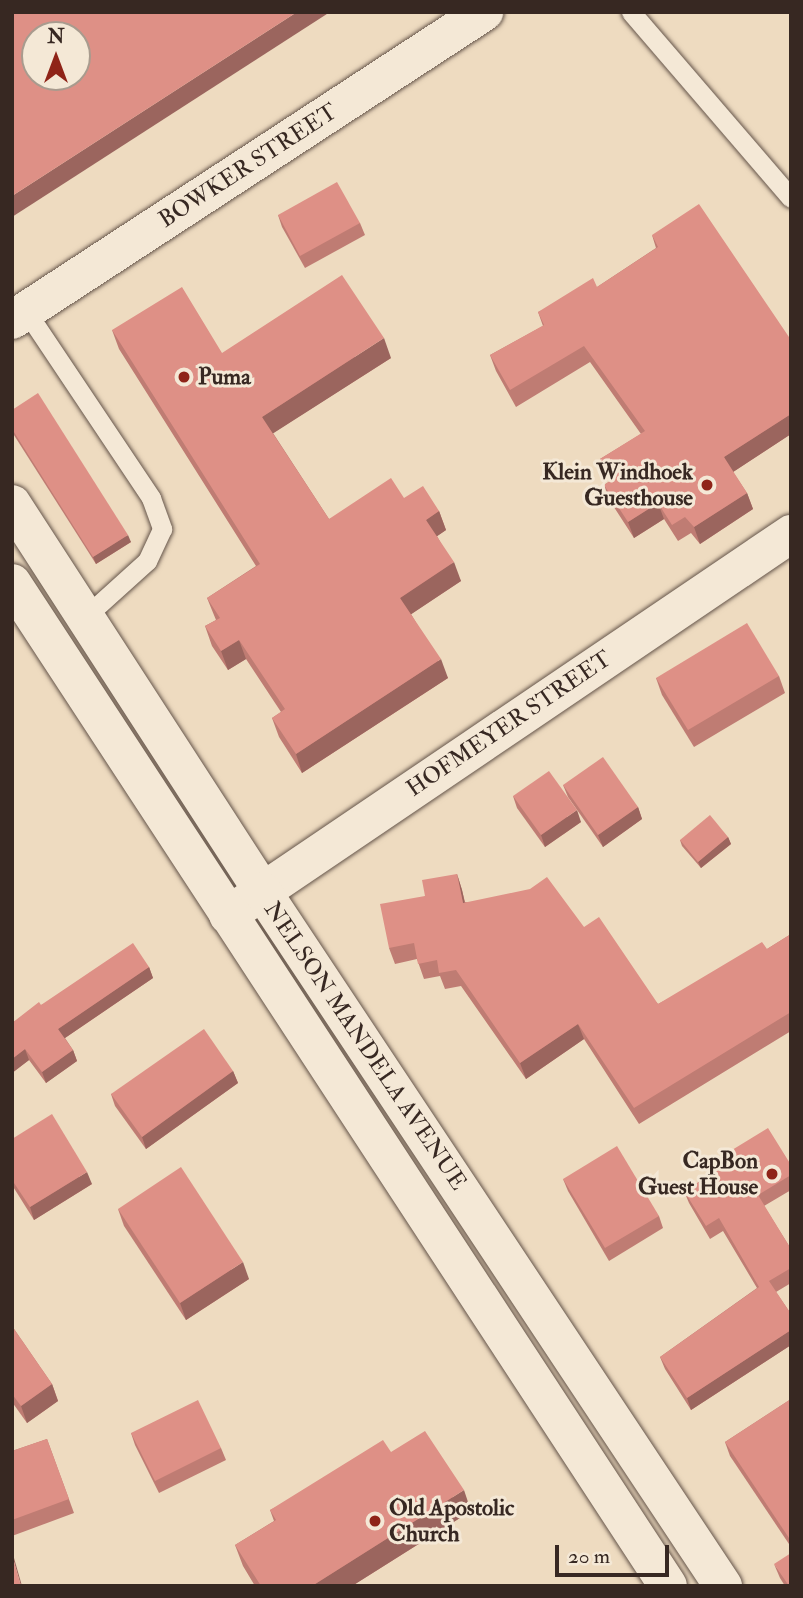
<!DOCTYPE html>
<style>
body{margin:0}
#map{position:relative;width:803px;height:1598px;overflow:hidden;background:#eedbc0;font-family:"IM FELL Double Pica",serif}
div>[style]{position:absolute}
.roads{filter:drop-shadow(0 0 2px #65554a) drop-shadow(0 0 2px #65554a)}
.service>*{height:19px;margin:-9.5px;padding:0 9.5px;transform-origin:9.5px;border-radius:9.5px;background:#f4e8d6}
.minor>*{height:38px;margin:-19px;padding:0 19px;transform-origin:19px;border-radius:19px;background:#f4e8d6}
.secondary>*{height:38px;margin:-19px;padding:0 19px;transform-origin:19px;border-radius:19px;background:#f4e8d6}
.wall>*{inset:0;background:#bf7c73}
.shaded-wall>*{inset:0;background:#9b655e}
.building>*{inset:0;background:#de9086}
.dots>*{width:19px;height:19px;translate:-50% -50%;box-sizing:border-box;border:4px solid #f4e8d6;border-radius:50%}
span{translate:-50% -50%;white-space:nowrap;text-align:center;line-height:1.15;-webkit-text-stroke:6px #f4e8d6;paint-order:stroke}
.street-label{font-size:23px;color:#372822}
.poi-label{font-size:23px;color:#372822;font-weight:700}
.left{translate:0 -50%;text-align:left}
.right{translate:-100% -50%;text-align:right}
.frame{position:absolute;inset:0;border:14px solid #372822;pointer-events:none}
.north{position:absolute;left:21px;top:21px;width:70px;height:70px;box-sizing:border-box;background:#f4e8d6;border:2px solid #a89b8e;border-radius:50%;rotate:0deg;font-size:19px;font-weight:700;line-height:28px;text-align:center;color:#372822}
.north::after{content:'';display:block;margin:auto;width:24px;height:32px;background:#8f2418;clip-path:polygon(50% 0,100% 100%,50% 72%,0 100%)}
.scale{position:absolute;left:555px;top:1545px;width:114px;height:32px;box-sizing:border-box;border:4px solid #372822;border-top:0;padding-left:9px;font-size:21px;line-height:24px;white-space:nowrap;color:#372822;-webkit-text-stroke:5px #f4e8d6;paint-order:stroke}
</style>
<div id="map">
<div class="roads">
<div class="service">
<div style="left:631px;top:12px;width:245px;rotate:49.3deg"></div>
<div style="left:26px;top:311px;width:225px;rotate:56.2deg"></div>
<div style="left:151px;top:498px;width:33px;rotate:70deg"></div>
<div style="left:162px;top:529px;width:35px;rotate:115deg"></div>
<div style="left:147px;top:561px;width:84px;rotate:137.9deg"></div>
</div>
<div class="minor">
<div style="left:12px;top:320px;width:564px;rotate:-33.13deg"></div>
<div style="left:228px;top:915px;width:680px;rotate:-34.09deg"></div>
</div>
<div class="secondary">
<div style="left:12px;top:504px;width:461px;rotate:57.1deg"></div>
<div style="left:262px;top:891px;width:834px;rotate:56.44deg"></div>
<div style="left:12px;top:583px;width:1198px;rotate:56.81deg"></div>
</div>
</div>
<div class="wall">
<div style="clip-path:polygon(278px 215px,360px 223px,365px 235px,305px 268px,282px 227px)"></div>
<div style="clip-path:polygon(652px 235px,791px 340px,791px 434px,733px 472px,747px 493px,753px 509px,700px 544px,691px 533px,678px 541px,664px 519px,634px 538px,610px 501px,604px 485px,610px 481px,606px 476px,600px 459px,641px 434px,590px 362px,516px 407px,496px 371px,490px 355px,543px 326px,538px 312px,597px 287px,656px 248px)"></div>
<div style="clip-path:polygon(112px 330px,222px 353px,391px 358px,273px 433px,329px 519px,404px 498px,439px 511px,446px 530px,437px 536px,461px 581px,411px 614px,448px 678px,302px 773px,279px 737px,272px 718px,281px 712px,246px 659px,228px 670px,212px 646px,205px 626px,216px 620px,207px 598px,256px 566px,119px 349px)"></div>
<div style="clip-path:polygon(12px 410px,131px 542px,96px 564px,12px 432px)"></div>
<div style="clip-path:polygon(779px 676px,785px 693px,694px 747px,662px 695px,656px 678px)"></div>
<div style="clip-path:polygon(563px 785px,638px 807px,642px 819px,603px 847px,568px 797px)"></div>
<div style="clip-path:polygon(513px 796px,581px 822px,545px 847px,517px 808px)"></div>
<div style="clip-path:polygon(728px 837px,731px 844px,701px 868px,682px 846px,680px 840px)"></div>
<div style="clip-path:polygon(457px 874px,462px 890px,465px 902px,584px 927px,658px 1004px,767px 949px,791px 934px,791px 1031px,639px 1124px,584px 1039px,526px 1079px,461px 986px,445px 989px,440px 976px,424px 979px,417px 959px,395px 964px,389px 948px,425px 896px)"></div>
<div style="clip-path:polygon(149px 967px,153px 978px,65px 1038px,73px 1050px,77px 1061px,46px 1083px,29px 1060px,12px 1073px,12px 1023px,41px 1005px)"></div>
<div style="clip-path:polygon(233px 1071px,238px 1083px,146px 1149px,115px 1106px,111px 1094px)"></div>
<div style="clip-path:polygon(12px 1139px,92px 1184px,34px 1220px,12px 1185px)"></div>
<div style="clip-path:polygon(714px 1161px,791px 1165px,791px 1190px,764px 1206px,791px 1249px,791px 1283px,776px 1292px,791px 1314px,791px 1345px,691px 1410px,665px 1369px,660px 1357px,757px 1288px,723px 1231px,710px 1239px,689px 1203px,684px 1191px,717px 1171px)"></div>
<div style="clip-path:polygon(563px 1179px,659px 1216px,663px 1228px,609px 1261px,568px 1191px)"></div>
<div style="clip-path:polygon(118px 1209px,249px 1279px,186px 1320px,124px 1226px)"></div>
<div style="clip-path:polygon(12px 1326px,52px 1384px,58px 1401px,27px 1423px,12px 1402px)"></div>
<div style="clip-path:polygon(791px 1399px,791px 1547px,730px 1456px,725px 1442px)"></div>
<div style="clip-path:polygon(131px 1433px,221px 1448px,226px 1460px,159px 1493px,135px 1445px)"></div>
<div style="clip-path:polygon(47px 1439px,74px 1513px,12px 1536px,12px 1451px)"></div>
<div style="clip-path:polygon(391px 1452px,471px 1511px,352px 1586px,255px 1586px,243px 1566px,235px 1545px,274px 1521px,270px 1510px)"></div>
<div style="clip-path:polygon(774px 1564px,791px 1586px,785px 1586px,780px 1578px)"></div>
</div>
<div class="shaded-wall">
<div style="clip-path:polygon(297px 12px,330px 12px,12px 217px,12px 196px)"></div>
<div style="clip-path:polygon(384px 338px,391px 358px,269px 436px,262px 417px)"></div>
<div style="clip-path:polygon(791px 414px,791px 434px,730px 474px,724px 457px)"></div>
<div style="clip-path:polygon(747px 493px,753px 509px,700px 544px,694px 527px)"></div>
<div style="clip-path:polygon(658px 503px,664px 519px,634px 538px,628px 522px)"></div>
<div style="clip-path:polygon(439px 511px,446px 530px,433px 539px,426px 520px)"></div>
<div style="clip-path:polygon(128px 535px,131px 542px,96px 564px,93px 557px)"></div>
<div style="clip-path:polygon(454px 562px,461px 581px,407px 617px,400px 598px)"></div>
<div style="clip-path:polygon(239px 640px,246px 659px,228px 670px,221px 651px)"></div>
<div style="clip-path:polygon(441px 659px,448px 678px,302px 773px,296px 754px)"></div>
<div style="clip-path:polygon(638px 807px,642px 819px,603px 847px,598px 835px)"></div>
<div style="clip-path:polygon(577px 810px,581px 822px,545px 847px,541px 835px)"></div>
<div style="clip-path:polygon(728px 837px,731px 844px,701px 868px,698px 862px)"></div>
<div style="clip-path:polygon(457px 874px,462px 890px,468px 918px,463px 903px)"></div>
<div style="clip-path:polygon(149px 967px,153px 978px,62px 1040px,58px 1029px)"></div>
<div style="clip-path:polygon(578px 1024px,584px 1039px,526px 1079px,520px 1063px)"></div>
<div style="clip-path:polygon(25px 1049px,29px 1060px,12px 1073px,12px 1059px)"></div>
<div style="clip-path:polygon(73px 1050px,77px 1061px,46px 1083px,42px 1072px)"></div>
<div style="clip-path:polygon(233px 1071px,238px 1083px,146px 1149px,142px 1137px)"></div>
<div style="clip-path:polygon(87px 1172px,92px 1184px,34px 1220px,30px 1207px)"></div>
<div style="clip-path:polygon(243px 1262px,249px 1279px,186px 1320px,180px 1303px)"></div>
<div style="clip-path:polygon(791px 1330px,791px 1345px,691px 1410px,687px 1398px)"></div>
<div style="clip-path:polygon(52px 1384px,58px 1401px,27px 1423px,21px 1406px)"></div>
<div style="clip-path:polygon(464px 1490px,471px 1511px,352px 1586px,312px 1586px)"></div>
<div style="clip-path:polygon(12px 1551px,22px 1586px,21px 1586px,12px 1555px)"></div>
</div>
<div class="building">
<div style="clip-path:polygon(evenodd,12px 12px,297px 12px,12px 196px,12px 12px,35px 35px,77px 35px,77px 77px,35px 77px,35px 35px)"></div>
<div style="clip-path:polygon(337px 182px,360px 223px,300px 256px,278px 215px)"></div>
<div style="clip-path:polygon(699px 204px,791px 340px,791px 414px,724px 457px,747px 493px,694px 527px,685px 517px,672px 525px,658px 503px,628px 522px,604px 485px,613px 479px,600px 459px,645px 431px,584px 346px,510px 390px,490px 355px,544px 325px,538px 312px,593px 278px,597px 287px,658px 247px,652px 235px)"></div>
<div style="clip-path:polygon(342px 275px,384px 338px,262px 417px,329px 519px,391px 478px,404px 498px,423px 486px,439px 511px,426px 520px,454px 562px,400px 598px,441px 659px,296px 754px,272px 718px,285px 709px,239px 640px,221px 651px,205px 626px,220px 618px,207px 598px,260px 564px,112px 330px,182px 287px,222px 353px)"></div>
<div style="clip-path:polygon(38px 393px,128px 535px,93px 557px,12px 429px,12px 410px)"></div>
<div style="clip-path:polygon(747px 623px,779px 676px,688px 730px,656px 678px)"></div>
<div style="clip-path:polygon(603px 757px,638px 807px,598px 835px,563px 785px)"></div>
<div style="clip-path:polygon(549px 771px,577px 810px,541px 835px,513px 796px)"></div>
<div style="clip-path:polygon(710px 815px,728px 837px,698px 862px,680px 840px)"></div>
<div style="clip-path:polygon(457px 874px,463px 903px,530px 889px,547px 877px,584px 927px,599px 917px,658px 1004px,762px 942px,767px 949px,791px 934px,791px 1012px,634px 1108px,578px 1024px,520px 1063px,456px 970px,439px 973px,437px 960px,418px 964px,414px 943px,389px 948px,380px 904px,425px 896px,422px 880px)"></div>
<div style="clip-path:polygon(133px 943px,149px 967px,58px 1029px,73px 1050px,42px 1072px,25px 1049px,12px 1059px,12px 1023px,39px 1002px,41px 1005px)"></div>
<div style="clip-path:polygon(204px 1029px,233px 1071px,142px 1137px,111px 1094px)"></div>
<div style="clip-path:polygon(52px 1114px,87px 1172px,30px 1207px,12px 1180px,12px 1139px)"></div>
<div style="clip-path:polygon(768px 1128px,791px 1165px,791px 1175px,758px 1195px,791px 1249px,791px 1268px,769px 1281px,791px 1314px,791px 1330px,687px 1398px,660px 1357px,759px 1287px,719px 1218px,706px 1226px,684px 1191px,719px 1170px,714px 1161px)"></div>
<div style="clip-path:polygon(617px 1146px,659px 1216px,605px 1248px,563px 1179px)"></div>
<div style="clip-path:polygon(181px 1167px,243px 1262px,180px 1303px,118px 1209px)"></div>
<div style="clip-path:polygon(12px 1326px,52px 1384px,21px 1406px,12px 1394px)"></div>
<div style="clip-path:polygon(791px 1399px,791px 1541px,725px 1442px)"></div>
<div style="clip-path:polygon(198px 1400px,221px 1448px,155px 1481px,131px 1433px)"></div>
<div style="clip-path:polygon(425px 1431px,464px 1490px,312px 1586px,261px 1586px,235px 1545px,276px 1520px,270px 1510px,383px 1440px,391px 1452px)"></div>
<div style="clip-path:polygon(47px 1439px,69px 1499px,12px 1520px,12px 1451px)"></div>
<div style="clip-path:polygon(791px 1553px,791px 1586px,789px 1586px,774px 1564px)"></div>
<div style="clip-path:polygon(12px 1555px,21px 1586px,12px 1586px)"></div>
</div>
<div class="dots">
<div style="left:184px;top:377px;background:#8f2418"></div>
<div style="left:707px;top:485px;background:#8f2418"></div>
<div style="left:772px;top:1174px;background:#8f2418"></div>
<div style="left:375px;top:1521px;background:#8f2418"></div>
</div>
<div class="street-label">
<span style="left:248px;top:166px;rotate:-33deg">BOWKER STREET</span>
<span style="left:509px;top:724px;rotate:-34deg">HOFMEYER STREET</span>
<span style="left:365px;top:1046px;rotate:56deg">NELSON MANDELA AVENUE</span>
</div>
<div class="poi-label">
<span class="left" style="left:198px;top:377px">Puma</span>
<span class="right" style="left:693px;top:485px">Klein Windhoek<br>Guesthouse</span>
<span class="right" style="left:758px;top:1174px">CapBon<br>Guest House</span>
<span class="left" style="left:389px;top:1521px">Old Apostolic<br>Church</span>
</div>
<div class="frame"></div>
<div class="north">N</div>
<div class="scale">20 m</div>
</div>
